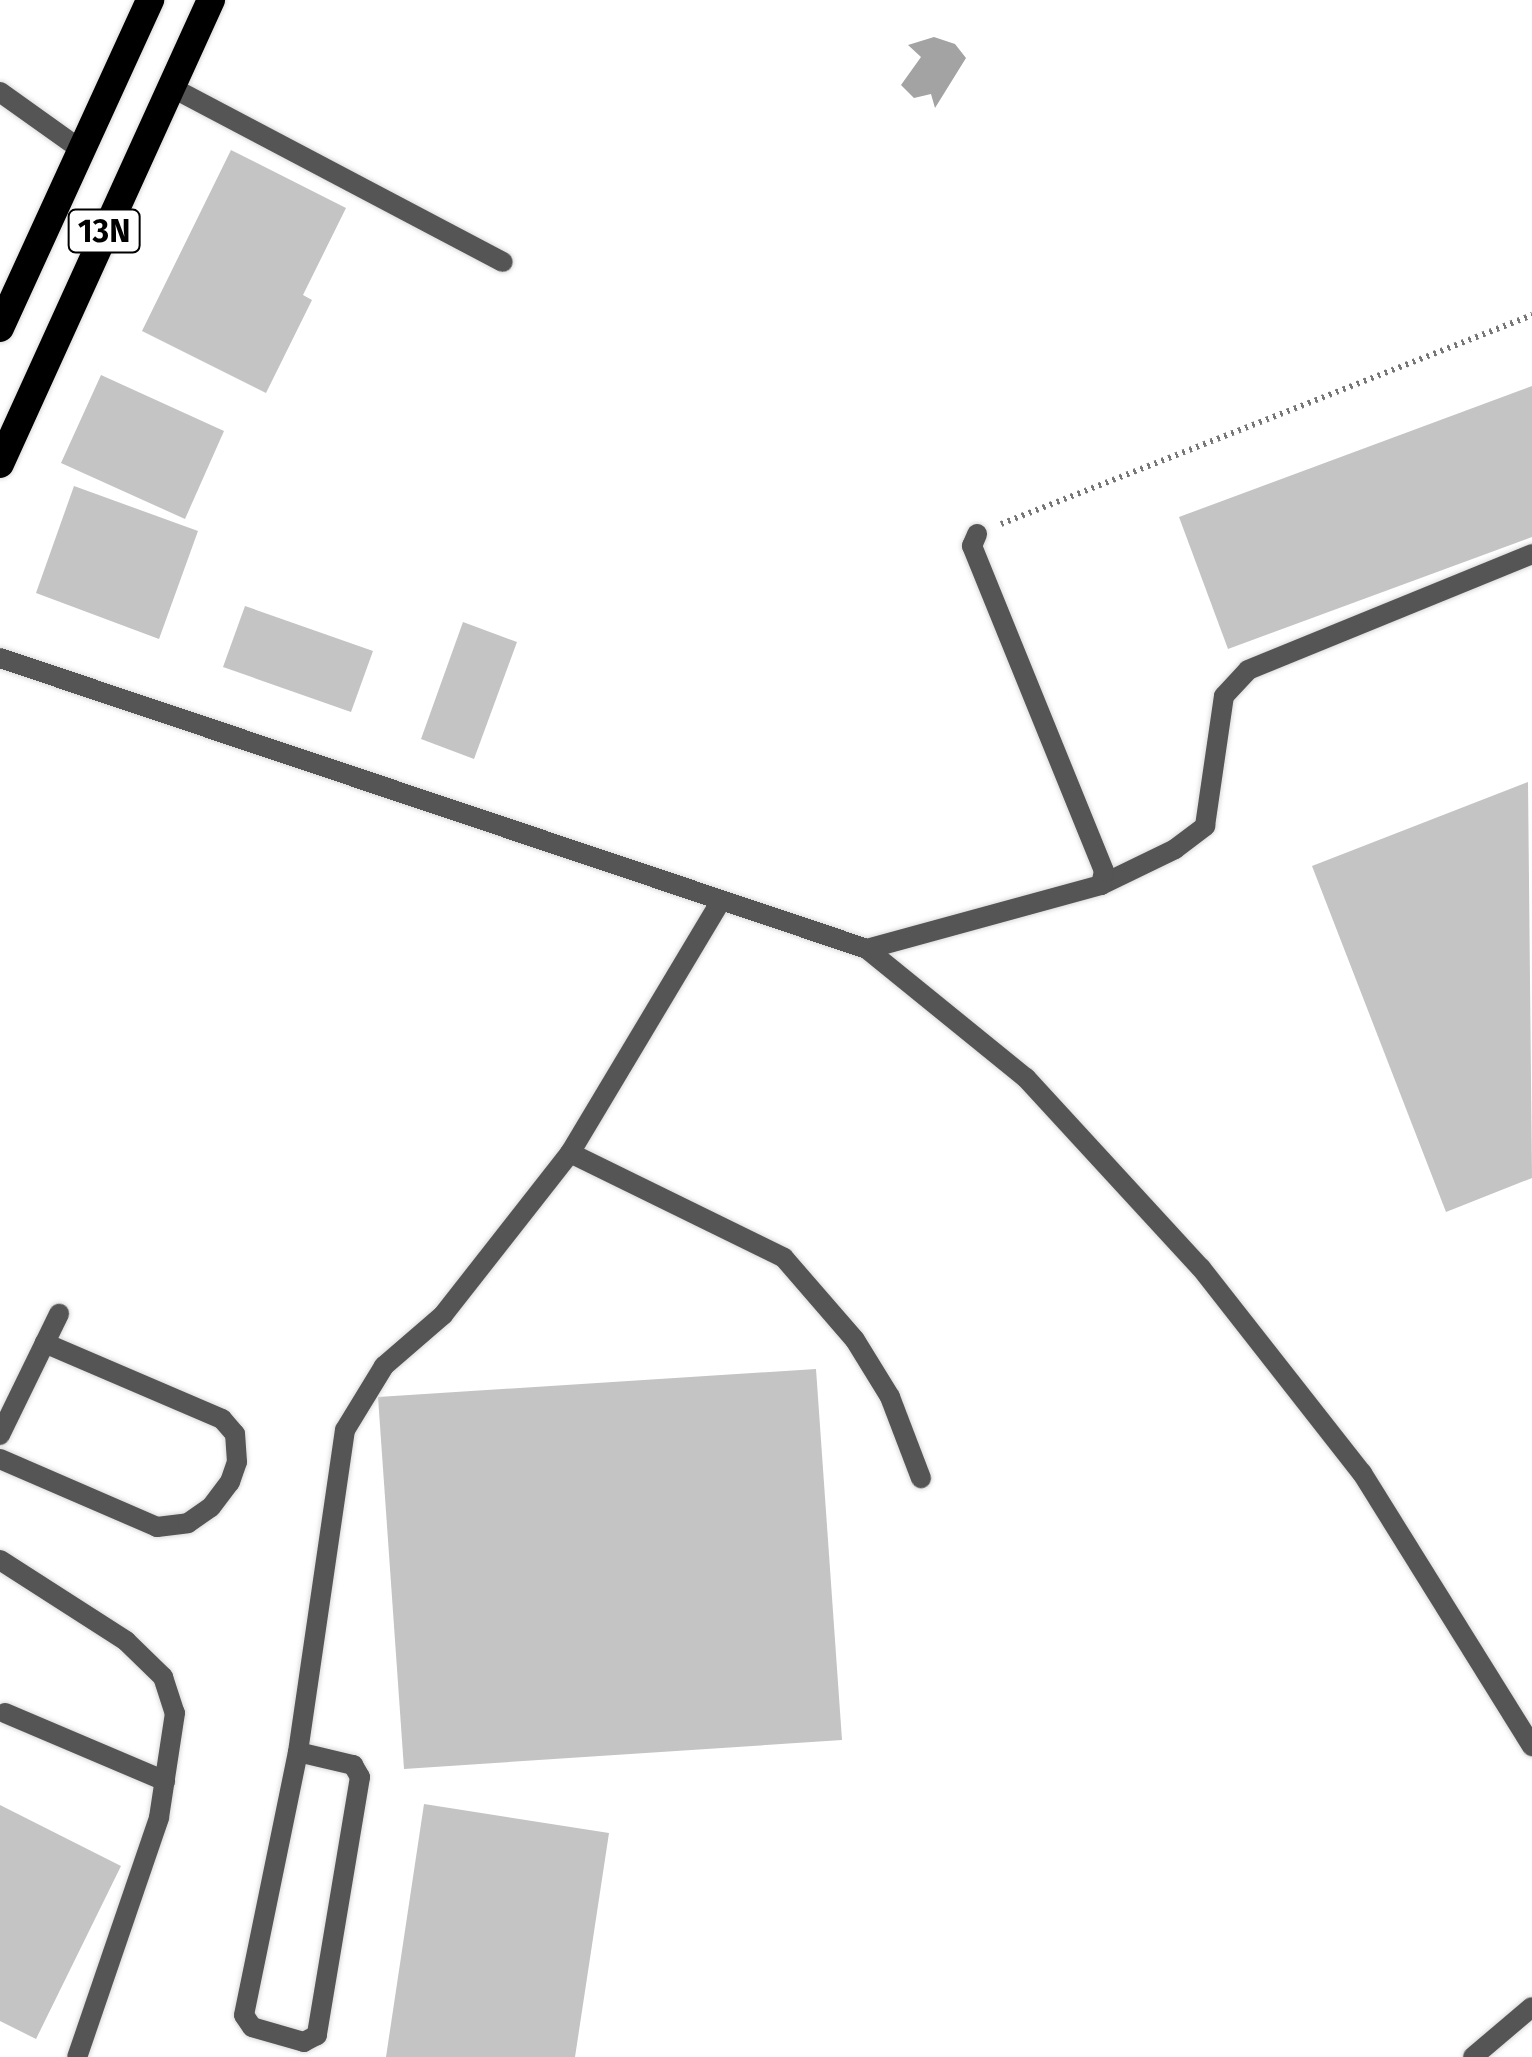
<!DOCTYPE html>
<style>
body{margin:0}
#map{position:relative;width:1532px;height:2057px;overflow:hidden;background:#fff;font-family:"Fira Sans",sans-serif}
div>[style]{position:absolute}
.water>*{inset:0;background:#a3a3a3}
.building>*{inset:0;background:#c4c4c4}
.path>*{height:6px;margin-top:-3px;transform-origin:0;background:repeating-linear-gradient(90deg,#777 0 2.5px,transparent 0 7.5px)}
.roads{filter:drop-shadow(0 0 2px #dbdbdb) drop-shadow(0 0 2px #dbdbdb)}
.service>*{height:20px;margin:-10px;padding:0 10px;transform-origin:10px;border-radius:10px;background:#555}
.minor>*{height:20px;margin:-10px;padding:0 10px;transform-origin:10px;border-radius:10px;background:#555}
.trunk>*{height:28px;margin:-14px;padding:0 14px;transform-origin:14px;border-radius:14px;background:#000}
span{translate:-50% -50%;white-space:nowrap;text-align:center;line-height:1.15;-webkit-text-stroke:9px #fff;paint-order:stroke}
.shield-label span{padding:2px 8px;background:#fff;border:2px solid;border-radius:8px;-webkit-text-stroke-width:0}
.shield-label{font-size:32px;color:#000;font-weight:700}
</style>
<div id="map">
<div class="water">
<div style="clip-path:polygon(934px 37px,955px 44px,966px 58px,935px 108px,931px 94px,914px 98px,901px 85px,921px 57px,908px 45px)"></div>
</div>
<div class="building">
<div style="clip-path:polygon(231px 150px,346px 208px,303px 295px,312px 300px,266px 393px,142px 331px)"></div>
<div style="clip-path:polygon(101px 375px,224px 431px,185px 519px,61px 463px)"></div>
<div style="clip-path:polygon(1532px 386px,1532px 537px,1228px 649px,1179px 517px)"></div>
<div style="clip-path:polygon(74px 486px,198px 531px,159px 639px,36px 593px)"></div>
<div style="clip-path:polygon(245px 606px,373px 651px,351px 712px,223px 667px)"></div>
<div style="clip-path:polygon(463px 622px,517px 642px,474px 759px,421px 739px)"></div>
<div style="clip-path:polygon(1528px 782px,1532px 1178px,1446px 1212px,1312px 866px)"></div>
<div style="clip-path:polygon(816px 1369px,842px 1740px,404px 1769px,378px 1397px)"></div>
<div style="clip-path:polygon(424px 1804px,609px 1833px,575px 2057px,386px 2057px)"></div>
<div style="clip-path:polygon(0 1805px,121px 1866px,36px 2039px,0 2021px)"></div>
</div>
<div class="path">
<div style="left:1001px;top:524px;width:571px;rotate:-21.48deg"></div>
</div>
<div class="roads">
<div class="service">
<div style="left:171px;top:87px;width:375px;rotate:27.8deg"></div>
<div style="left:0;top:92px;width:98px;rotate:35.5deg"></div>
<div style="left:1101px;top:885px;width:82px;rotate:-25.9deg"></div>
<div style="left:1175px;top:849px;width:38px;rotate:-37deg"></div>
<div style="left:1205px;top:826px;width:131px;rotate:-81.7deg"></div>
<div style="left:1224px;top:696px;width:35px;rotate:-47deg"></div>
<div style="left:1248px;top:670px;width:307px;rotate:-22.2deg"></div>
<div style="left:867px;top:949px;width:243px;rotate:-15.3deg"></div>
<div style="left:1101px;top:885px;width:14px;rotate:-78deg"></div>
<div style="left:1104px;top:871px;width:351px;rotate:-112.1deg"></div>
<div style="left:972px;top:546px;width:13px;rotate:-67deg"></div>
<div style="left:570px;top:1153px;width:238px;rotate:26.1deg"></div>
<div style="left:784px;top:1258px;width:108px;rotate:49.1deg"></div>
<div style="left:855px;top:1340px;width:67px;rotate:58.4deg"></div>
<div style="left:890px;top:1397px;width:87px;rotate:69.1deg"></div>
<div style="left:0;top:1435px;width:135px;rotate:-64deg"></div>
<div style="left:0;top:1459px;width:171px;rotate:23.4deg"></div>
<div style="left:157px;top:1527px;width:31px;rotate:-7deg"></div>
<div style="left:188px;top:1523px;width:28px;rotate:-35deg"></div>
<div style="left:211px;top:1507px;width:31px;rotate:-53deg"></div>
<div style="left:230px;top:1482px;width:21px;rotate:-71deg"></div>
<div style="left:237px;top:1462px;width:28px;rotate:-94deg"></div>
<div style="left:235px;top:1434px;width:20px;rotate:-131deg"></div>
<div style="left:222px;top:1419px;width:193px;rotate:-156.8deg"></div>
<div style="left:0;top:1560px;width:150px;rotate:32.7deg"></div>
<div style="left:126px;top:1641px;width:52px;rotate:44.2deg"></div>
<div style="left:163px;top:1677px;width:38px;rotate:72deg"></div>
<div style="left:175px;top:1713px;width:106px;rotate:98.7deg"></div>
<div style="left:159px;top:1818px;width:253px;rotate:108.9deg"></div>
<div style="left:5px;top:1713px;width:174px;rotate:23deg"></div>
<div style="left:298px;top:1752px;width:57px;rotate:13.3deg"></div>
<div style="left:353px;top:1765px;width:14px;rotate:60deg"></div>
<div style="left:360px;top:1777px;width:262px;rotate:99.5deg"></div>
<div style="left:317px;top:2035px;width:15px;rotate:152deg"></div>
<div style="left:304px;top:2042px;width:54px;rotate:-163.9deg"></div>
<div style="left:252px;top:2027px;width:14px;rotate:-124deg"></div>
<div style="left:244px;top:2015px;width:268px;rotate:-78.4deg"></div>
<div style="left:298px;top:1752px;width:325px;rotate:-81.7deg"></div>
<div style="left:345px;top:1430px;width:75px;rotate:-58.6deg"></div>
<div style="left:384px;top:1366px;width:78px;rotate:-40.8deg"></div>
<div style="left:443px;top:1315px;width:206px;rotate:-51.9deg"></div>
<div style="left:570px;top:1153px;width:294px;rotate:-59.1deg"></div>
</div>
<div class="minor">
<div style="left:0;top:658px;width:915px;rotate:18.55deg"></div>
<div style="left:867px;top:949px;width:205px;rotate:39.1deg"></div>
<div style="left:1026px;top:1078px;width:258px;rotate:47.4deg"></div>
<div style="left:1201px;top:1268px;width:261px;rotate:51.9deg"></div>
<div style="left:1362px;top:1473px;width:322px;rotate:58.1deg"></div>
<div style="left:1473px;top:2057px;width:77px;rotate:-40.3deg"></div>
</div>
<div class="trunk">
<div style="left:0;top:328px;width:361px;rotate:-65.4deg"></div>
<div style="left:0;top:464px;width:510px;rotate:-65.55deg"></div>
</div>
</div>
<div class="shield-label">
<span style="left:104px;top:231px">13N</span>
</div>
</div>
